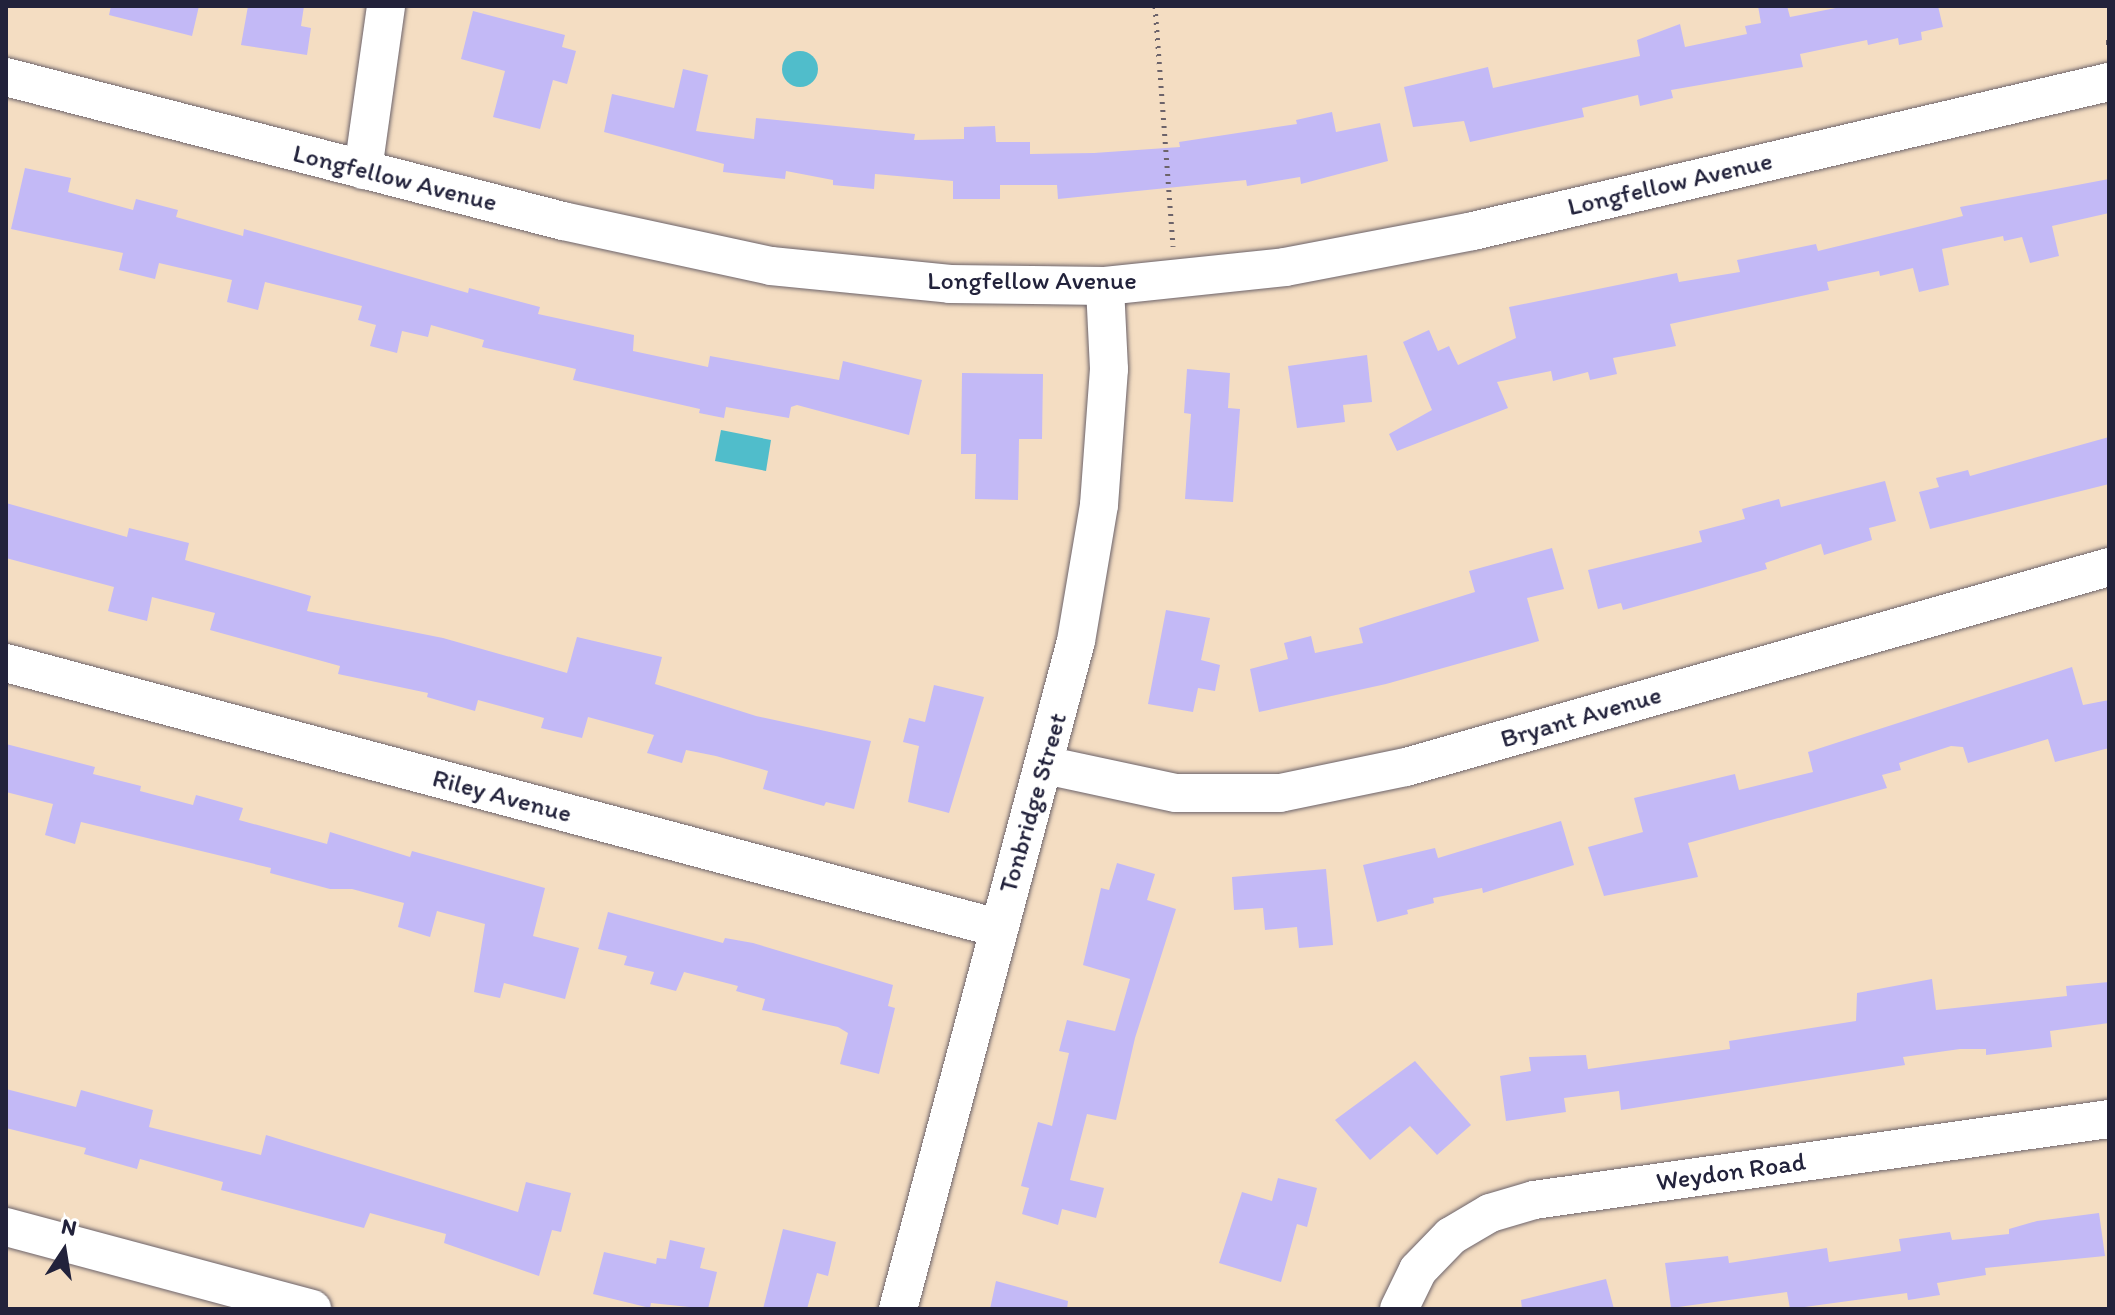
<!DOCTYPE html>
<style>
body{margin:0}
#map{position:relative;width:2115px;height:1315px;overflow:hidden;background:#f4ddc2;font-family:Itim,sans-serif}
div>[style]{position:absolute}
.water>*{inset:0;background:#50bdcb}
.round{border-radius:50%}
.building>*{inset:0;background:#c3b9f6}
.path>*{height:5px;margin-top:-2.5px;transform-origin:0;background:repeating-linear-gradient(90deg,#6c636a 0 2px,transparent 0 8px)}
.roads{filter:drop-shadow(0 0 2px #6c636a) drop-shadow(0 0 2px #6c636a)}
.street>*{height:38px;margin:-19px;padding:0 19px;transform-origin:19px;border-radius:19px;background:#fff}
span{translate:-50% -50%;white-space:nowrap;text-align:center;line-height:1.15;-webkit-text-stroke:8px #fff;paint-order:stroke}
.street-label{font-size:26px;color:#22223b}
.frame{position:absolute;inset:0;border:8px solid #22223b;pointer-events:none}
.north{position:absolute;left:24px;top:1211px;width:80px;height:80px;-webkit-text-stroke:6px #fff;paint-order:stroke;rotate:12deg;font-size:22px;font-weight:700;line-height:32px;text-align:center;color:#22223b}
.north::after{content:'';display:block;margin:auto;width:28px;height:36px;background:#22223b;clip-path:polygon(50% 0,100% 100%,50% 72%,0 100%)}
</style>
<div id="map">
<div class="water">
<div class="round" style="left:782px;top:51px;width:36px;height:36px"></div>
<div style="clip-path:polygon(721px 430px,771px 440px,766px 471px,715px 461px)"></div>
</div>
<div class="building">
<div style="clip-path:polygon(111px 6px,199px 6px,192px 36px,109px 15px)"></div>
<div style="clip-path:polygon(248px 6px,304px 6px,301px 26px,311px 28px,307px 55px,241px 45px)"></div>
<div style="clip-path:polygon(1758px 6px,1787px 6px,1790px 17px,1846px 6px,1938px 6px,1943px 27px,1921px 32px,1922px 40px,1899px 45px,1898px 38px,1868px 45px,1867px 40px,1800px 54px,1803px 67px,1671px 90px,1673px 98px,1640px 106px,1638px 95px,1582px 108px,1584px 117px,1470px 142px,1464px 121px,1413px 127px,1404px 87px,1488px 67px,1493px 88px,1640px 56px,1637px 40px,1680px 24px,1685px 47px,1747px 34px,1745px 26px,1761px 23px)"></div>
<div style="clip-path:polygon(473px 11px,565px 35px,562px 47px,576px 51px,567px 84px,553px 80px,540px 129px,493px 117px,505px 71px,461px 59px)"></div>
<div style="clip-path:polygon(683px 69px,708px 75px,696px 131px,754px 139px,756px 118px,915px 134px,914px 140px,964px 139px,964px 127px,995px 126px,996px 142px,1030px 142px,1030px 154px,1094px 153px,1180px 147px,1179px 142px,1297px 124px,1296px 120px,1332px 112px,1336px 132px,1380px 123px,1388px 161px,1301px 184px,1300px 177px,1247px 186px,1246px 180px,1058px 199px,1057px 185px,1000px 185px,1000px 199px,953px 199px,953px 181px,875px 174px,874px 189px,833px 185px,833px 180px,786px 171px,785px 179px,723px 172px,724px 164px,604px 132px,612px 94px,674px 108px)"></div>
<div style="clip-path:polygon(25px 168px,71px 178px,68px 192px,133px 210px,136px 199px,178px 210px,176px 217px,243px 236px,244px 229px,468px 293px,469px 288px,540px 307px,538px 314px,634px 335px,633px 351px,708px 367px,710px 356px,839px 380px,843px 361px,922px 380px,909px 435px,797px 405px,791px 407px,789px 418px,726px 407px,724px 418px,699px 413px,700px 409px,573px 380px,576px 369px,482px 347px,484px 340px,431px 325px,428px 337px,402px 331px,397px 353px,370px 346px,376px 325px,358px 320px,362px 306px,265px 282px,258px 310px,227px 302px,232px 280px,159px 263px,155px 279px,119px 270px,123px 253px,11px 229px)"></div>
<div style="clip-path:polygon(2109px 179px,2109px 213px,2052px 226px,2059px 256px,2030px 263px,2022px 237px,2004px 241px,2003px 236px,1942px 249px,1949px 285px,1919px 292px,1913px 268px,1880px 276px,1879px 271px,1827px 282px,1829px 290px,1670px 324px,1676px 346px,1613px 358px,1617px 374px,1590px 380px,1588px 372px,1553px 381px,1551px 371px,1497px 382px,1508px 408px,1397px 451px,1389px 434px,1432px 410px,1403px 342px,1429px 330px,1438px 351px,1449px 346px,1458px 365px,1516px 338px,1509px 307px,1677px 273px,1679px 282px,1740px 272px,1737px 260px,1816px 244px,1818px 251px,1963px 216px,1960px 207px)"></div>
<div style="clip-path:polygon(1367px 355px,1372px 402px,1343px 405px,1345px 422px,1297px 428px,1288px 366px)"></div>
<div style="clip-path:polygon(1187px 369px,1230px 373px,1228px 408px,1240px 409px,1233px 502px,1185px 499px,1191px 414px,1184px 413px)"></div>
<div style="clip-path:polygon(962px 373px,1043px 374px,1042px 439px,1019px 439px,1018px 500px,975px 499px,976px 454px,961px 454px)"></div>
<div style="clip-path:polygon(2109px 437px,2109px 484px,1930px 529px,1919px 492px,1939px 487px,1936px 478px,1968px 470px,1970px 476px)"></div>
<div style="clip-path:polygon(1885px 481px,1896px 521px,1869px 528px,1872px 540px,1824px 555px,1821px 544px,1765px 563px,1767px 569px,1692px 591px,1623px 610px,1621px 603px,1598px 609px,1588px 570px,1702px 542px,1699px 531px,1745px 519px,1742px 509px,1779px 499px,1781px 507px)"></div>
<div style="clip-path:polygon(6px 503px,127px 537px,129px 528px,189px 543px,185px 560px,311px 596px,307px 611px,443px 638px,567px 673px,577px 637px,662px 657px,655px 684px,756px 716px,871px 741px,854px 809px,826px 802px,824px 806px,763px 789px,768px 771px,716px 756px,686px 750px,682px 763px,647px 753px,654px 735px,588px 717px,582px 738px,541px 728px,544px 718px,478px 700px,475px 711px,427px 697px,428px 693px,338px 674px,340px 666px,210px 630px,215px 613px,152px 597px,147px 621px,108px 611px,114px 587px,6px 558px)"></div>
<div style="clip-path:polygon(1552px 548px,1564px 589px,1527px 598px,1539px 641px,1386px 684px,1259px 712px,1250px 669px,1288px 659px,1284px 643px,1311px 636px,1315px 653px,1363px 643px,1359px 628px,1475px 592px,1469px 571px)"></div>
<div style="clip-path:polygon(1166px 610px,1210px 618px,1201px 660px,1220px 665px,1215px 691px,1198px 688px,1193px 712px,1148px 704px)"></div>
<div style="clip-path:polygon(2072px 667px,2083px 705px,2109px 700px,2109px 748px,2055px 762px,2048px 739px,1968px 763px,1963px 747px,1951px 746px,1899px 763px,1901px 770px,1882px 775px,1887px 788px,1688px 843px,1698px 877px,1604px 896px,1588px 847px,1643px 832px,1634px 798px,1735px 774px,1739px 790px,1813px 772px,1808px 752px)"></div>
<div style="clip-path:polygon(934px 685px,984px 697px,949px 813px,908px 802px,919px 746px,903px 742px,909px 718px,925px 722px)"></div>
<div style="clip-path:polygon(6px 744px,95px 767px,93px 774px,141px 786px,140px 791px,193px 805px,196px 795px,243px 808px,239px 820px,327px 844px,330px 832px,410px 857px,412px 851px,545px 888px,533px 936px,579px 948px,565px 999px,504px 983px,500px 998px,474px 992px,485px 924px,437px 911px,430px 937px,398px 927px,404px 903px,352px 889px,330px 889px,270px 873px,271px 868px,81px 822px,75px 844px,45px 835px,53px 804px,6px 792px)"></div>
<div style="clip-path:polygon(1561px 821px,1574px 865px,1483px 893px,1482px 888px,1433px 898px,1434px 903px,1407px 910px,1408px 914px,1377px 922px,1363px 865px,1435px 848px,1438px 858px)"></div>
<div style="clip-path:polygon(1117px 863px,1155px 874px,1147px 900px,1176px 909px,1135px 1038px,1116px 1120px,1087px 1114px,1070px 1180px,1104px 1188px,1096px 1218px,1062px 1209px,1058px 1225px,1022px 1214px,1029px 1188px,1021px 1186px,1038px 1122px,1052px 1126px,1069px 1053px,1059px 1051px,1067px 1020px,1115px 1031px,1130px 979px,1083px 965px,1101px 888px,1109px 890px)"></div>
<div style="clip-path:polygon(1326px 869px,1333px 945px,1299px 948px,1297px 927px,1265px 930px,1263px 908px,1234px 910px,1232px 877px)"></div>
<div style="clip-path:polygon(608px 912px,723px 943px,725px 938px,753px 943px,893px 985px,888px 1006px,895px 1008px,879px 1074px,840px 1064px,848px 1033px,838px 1027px,762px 1010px,765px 999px,736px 991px,738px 986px,684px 972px,676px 991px,650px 984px,654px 972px,624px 965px,627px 956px,598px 949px)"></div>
<div style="clip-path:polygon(1932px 979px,1936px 1010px,2067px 996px,2066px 986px,2109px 982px,2109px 1023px,2050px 1031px,2052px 1047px,1986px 1055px,1986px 1049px,1960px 1049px,1903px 1057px,1905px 1065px,1621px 1110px,1619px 1091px,1564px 1098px,1566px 1112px,1506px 1121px,1500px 1076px,1531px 1071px,1529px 1057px,1586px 1055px,1588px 1069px,1730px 1049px,1729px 1041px,1856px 1021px,1857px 993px)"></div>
<div style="clip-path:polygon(1415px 1061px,1471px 1125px,1437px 1155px,1410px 1126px,1370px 1160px,1335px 1120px)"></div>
<div style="clip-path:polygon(6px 1089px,76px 1107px,81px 1090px,153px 1110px,149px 1127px,261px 1155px,266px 1135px,518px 1212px,526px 1182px,571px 1193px,561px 1232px,552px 1230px,539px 1276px,444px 1243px,446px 1234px,370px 1213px,364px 1228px,221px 1190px,223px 1182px,140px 1159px,137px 1169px,84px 1154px,86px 1148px,6px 1128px)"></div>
<div style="clip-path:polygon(1278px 1178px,1317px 1188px,1307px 1227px,1297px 1224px,1281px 1282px,1219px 1263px,1242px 1192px,1272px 1201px)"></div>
<div style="clip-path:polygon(2099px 1213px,2105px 1256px,1985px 1268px,1986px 1275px,1937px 1283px,1940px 1295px,1908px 1300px,1907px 1293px,1790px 1309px,1787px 1292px,1671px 1308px,1665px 1263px,1728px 1256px,1729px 1263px,1827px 1248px,1829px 1262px,1901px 1251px,1899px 1239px,1950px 1232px,1952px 1240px,2009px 1234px,2009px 1229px,2037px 1221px)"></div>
<div style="clip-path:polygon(783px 1229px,836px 1242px,828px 1276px,817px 1273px,807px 1309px,763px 1309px)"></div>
<div style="clip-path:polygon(670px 1240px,705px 1248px,700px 1268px,717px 1272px,708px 1309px,651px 1303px,650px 1308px,593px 1294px,604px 1252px,656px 1264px,657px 1258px,666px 1259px)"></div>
<div style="clip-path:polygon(1606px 1279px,1614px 1309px,1522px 1309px,1521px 1300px)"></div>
<div style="clip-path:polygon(996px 1281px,1068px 1301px,1067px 1309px,990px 1309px)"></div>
</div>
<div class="path">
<div style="left:1155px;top:6px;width:241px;rotate:85.7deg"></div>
<div style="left:2106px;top:42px;width:3px"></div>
</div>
<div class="roads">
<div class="street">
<div style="left:6px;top:77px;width:575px;rotate:14.5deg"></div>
<div style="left:563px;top:221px;width:213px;rotate:12.2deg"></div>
<div style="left:771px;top:266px;width:180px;rotate:5.7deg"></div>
<div style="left:950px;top:284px;width:155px;rotate:0.7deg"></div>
<div style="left:1105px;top:286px;width:181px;rotate:-6deg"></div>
<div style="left:1285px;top:267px;width:191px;rotate:-10.8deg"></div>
<div style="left:1473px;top:231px;width:653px;rotate:-13.19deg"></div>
<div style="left:363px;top:170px;width:166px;rotate:-82deg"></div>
<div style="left:6px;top:663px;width:1027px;rotate:14.96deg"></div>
<div style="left:1045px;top:765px;width:134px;rotate:12.1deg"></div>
<div style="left:1176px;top:793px;width:104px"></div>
<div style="left:1280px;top:793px;width:129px;rotate:-11.7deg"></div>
<div style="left:1406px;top:767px;width:731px;rotate:-15.88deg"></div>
<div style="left:6px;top:1227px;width:317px;rotate:15deg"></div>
<div style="left:898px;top:1309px;width:691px;rotate:-75.08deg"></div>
<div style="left:1076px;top:641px;width:138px;rotate:-80.4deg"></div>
<div style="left:1099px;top:505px;width:136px;rotate:-85.8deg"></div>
<div style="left:1109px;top:369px;width:83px;rotate:-92.8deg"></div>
<div style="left:1399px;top:1309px;width:43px;rotate:-64deg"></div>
<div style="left:1418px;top:1270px;width:47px;rotate:-45.9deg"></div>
<div style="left:1451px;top:1236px;width:45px;rotate:-30.5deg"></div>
<div style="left:1490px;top:1213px;width:46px;rotate:-16.5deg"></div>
<div style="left:1534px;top:1200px;width:581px;rotate:-8.02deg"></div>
</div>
</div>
<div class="street-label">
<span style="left:395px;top:178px;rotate:14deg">Longfellow Avenue</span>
<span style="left:1670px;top:184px;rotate:-13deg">Longfellow Avenue</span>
<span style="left:1032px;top:281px">Longfellow Avenue</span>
<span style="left:1581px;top:717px;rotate:-16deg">Bryant Avenue</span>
<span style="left:502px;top:796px;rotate:15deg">Riley Avenue</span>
<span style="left:1033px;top:803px;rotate:-74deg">Tonbridge Street</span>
<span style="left:1731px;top:1172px;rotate:-8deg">Weydon Road</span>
</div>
<div class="frame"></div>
<div class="north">N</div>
</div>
